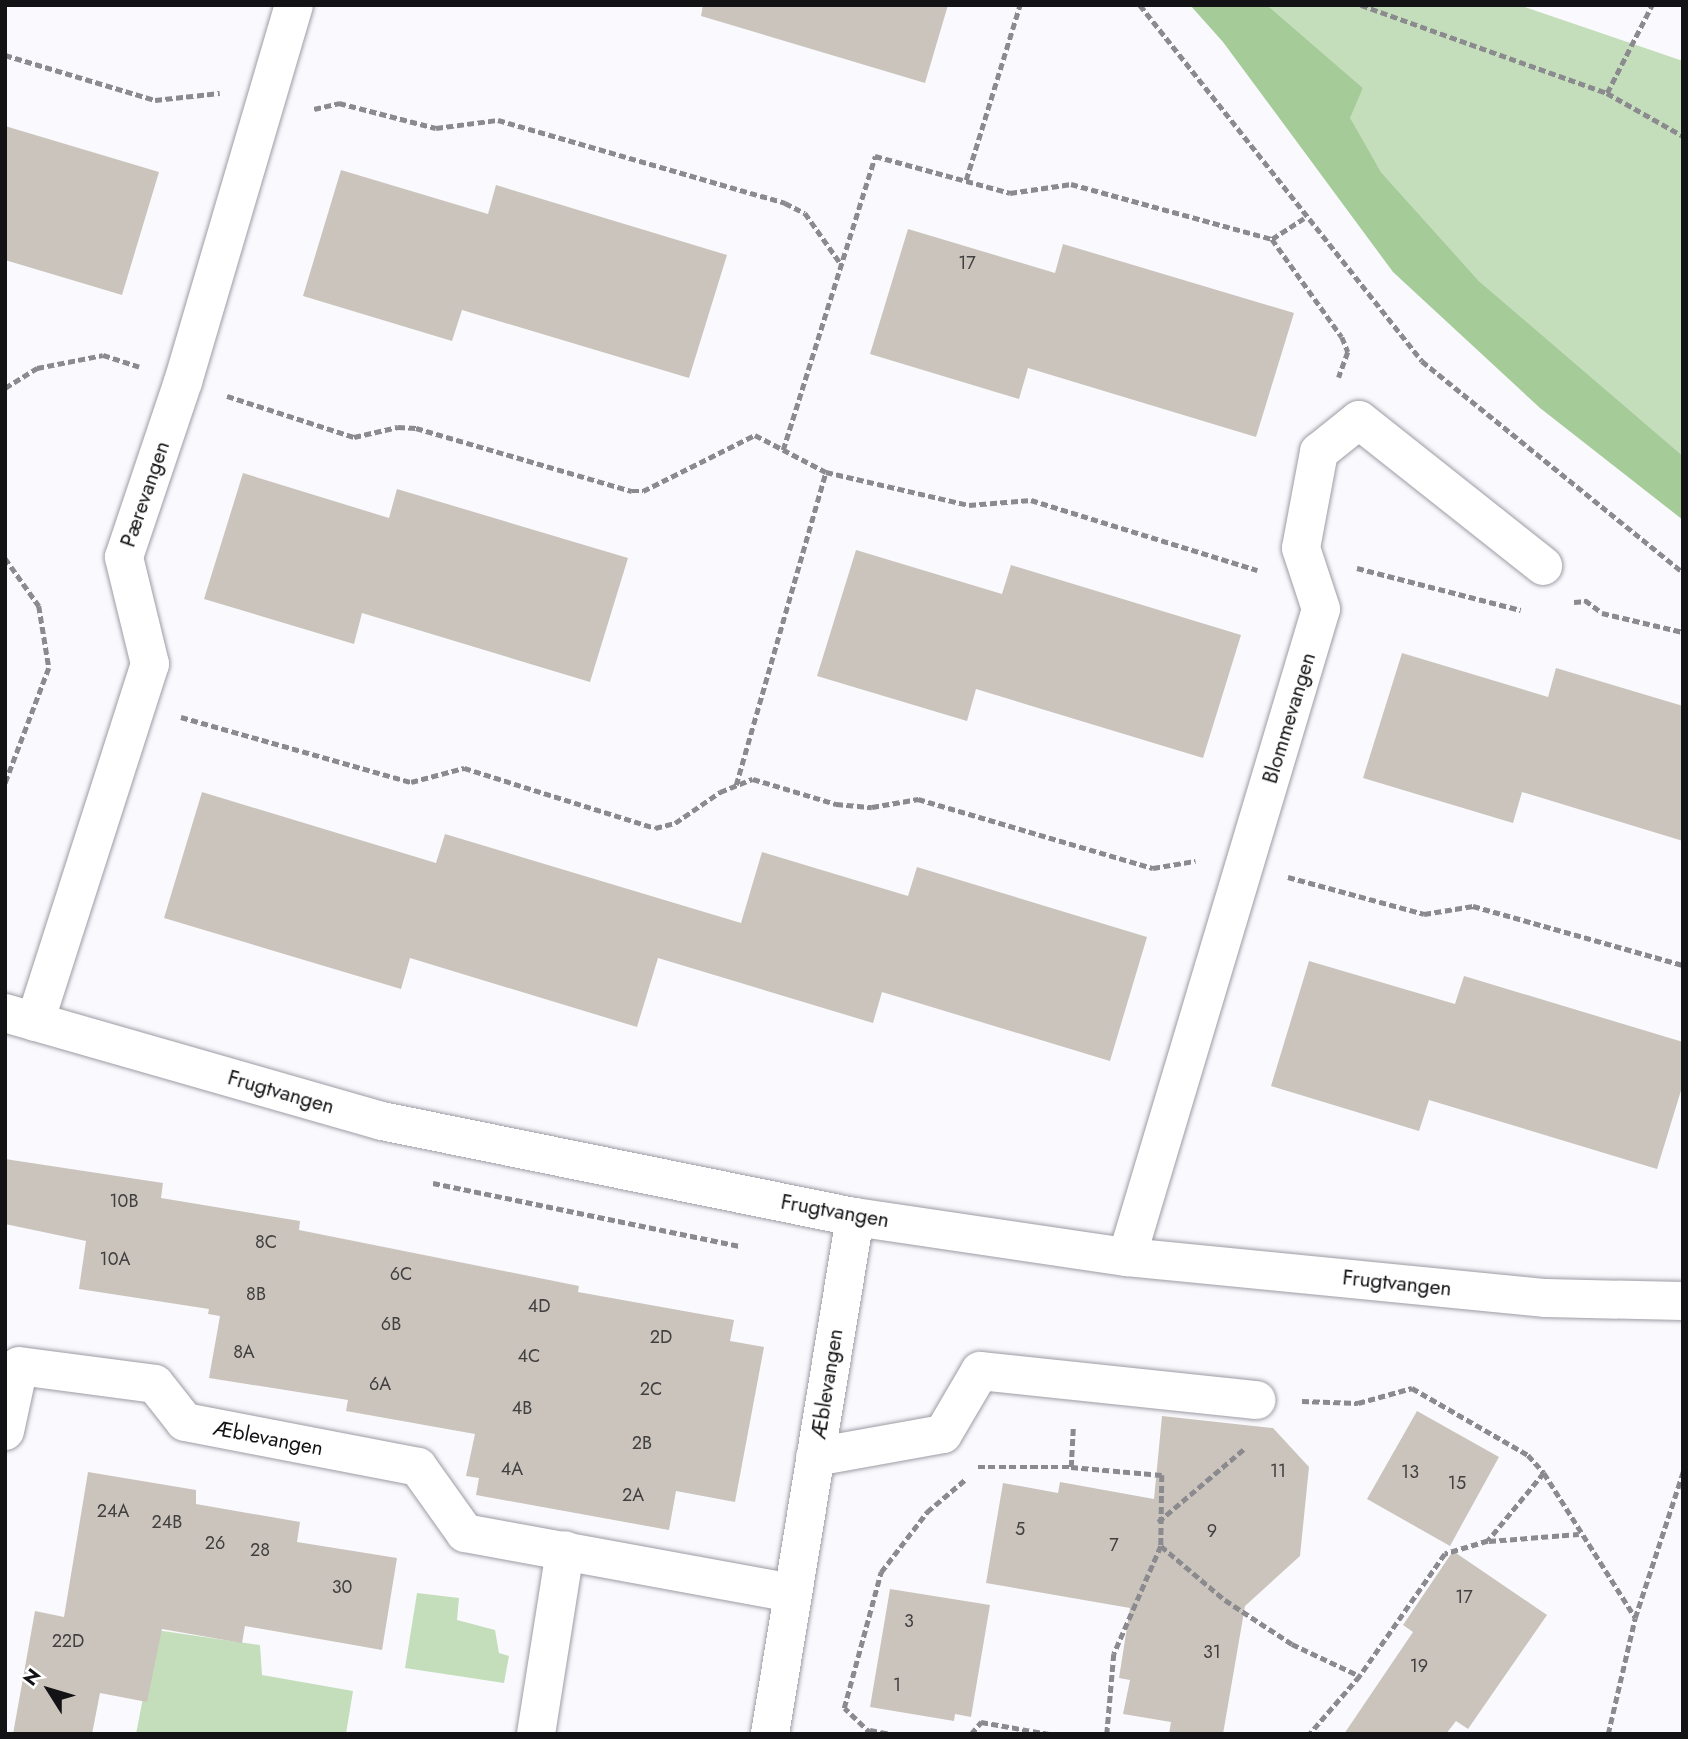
<!DOCTYPE html>
<meta charset="utf-8">
<style>
body{margin:0}
#map{position:relative;width:1688px;height:1739px;overflow:hidden;background:#fafafe;font-family:Jost,sans-serif}
div>[style]{position:absolute}
.green>*{inset:0;background:#c4debc}
.forest>*{inset:0;background:#a5cc98}
.building>*{inset:0;background:#cac4bc}
.path>*{height:4.5px;margin-top:-2.25px;transform-origin:0;background:repeating-linear-gradient(90deg,#8b8b8f 0 7px,transparent 0 10.5px)}
.roads{filter:drop-shadow(0 0 2px #9c9ca5) drop-shadow(0 0 2px #9c9ca5)}
.minor>*{height:38px;margin:-19px;padding:0 19px;transform-origin:19px;border-radius:19px;background:#fff}
.tertiary>*{height:38px;margin:-19px;padding:0 19px;transform-origin:19px;border-radius:19px;background:#fff}
span{translate:-50% -50%;white-space:nowrap;text-align:center;line-height:1.15;-webkit-text-stroke:5px #fff;paint-order:stroke}
.number-label{font-size:18px;color:#413f40}
.number-label span{-webkit-text-stroke-width:0}
.street-label{font-size:21px;color:#131316}
.frame{position:absolute;inset:0;border:7px solid #131316;pointer-events:none}
.north{position:absolute;left:14px;top:1655px;width:70px;height:70px;-webkit-text-stroke:5px #fff;paint-order:stroke;rotate:307deg;font-size:19px;font-weight:700;line-height:28px;text-align:center;color:#131316}
.north::after{content:'';display:block;margin:auto;width:24px;height:32px;background:#131316;clip-path:polygon(50% 0,100% 100%,50% 72%,0 100%)}
</style>
<div id="map">
<div class="green">
<div style="clip-path:polygon(1267px 5px,1519px 5px,1683px 61px,1683px 456px,1479px 281px,1381px 172px,1349px 118px,1363px 88px)"></div>
<div style="clip-path:polygon(417px 1593px,459px 1598px,457px 1620px,495px 1630px,499px 1653px,509px 1656px,504px 1683px,405px 1668px)"></div>
<div style="clip-path:polygon(156px 1630px,260px 1645px,262px 1675px,353px 1691px,346px 1734px,136px 1734px)"></div>
</div>
<div class="forest">
<div style="clip-path:polygon(1190px 5px,1267px 5px,1363px 88px,1350px 118px,1381px 172px,1479px 281px,1683px 456px,1683px 520px,1540px 408px,1393px 272px,1223px 42px)"></div>
</div>
<div class="building">
<div style="clip-path:polygon(703px 5px,948px 5px,925px 83px,701px 16px)"></div>
<div style="clip-path:polygon(5px 126px,159px 172px,122px 295px,5px 260px)"></div>
<div style="clip-path:polygon(341px 170px,488px 214px,496px 185px,727px 255px,689px 378px,462px 310px,452px 341px,303px 296px)"></div>
<div style="clip-path:polygon(908px 229px,1055px 273px,1063px 244px,1294px 313px,1256px 437px,1028px 368px,1019px 399px,870px 354px)"></div>
<div style="clip-path:polygon(243px 473px,389px 518px,397px 489px,628px 558px,590px 682px,362px 613px,354px 644px,204px 599px)"></div>
<div style="clip-path:polygon(856px 550px,1002px 594px,1011px 565px,1241px 635px,1203px 758px,976px 689px,967px 721px,817px 676px)"></div>
<div style="clip-path:polygon(1402px 653px,1548px 697px,1556px 668px,1683px 706px,1683px 841px,1522px 792px,1513px 823px,1363px 778px)"></div>
<div style="clip-path:polygon(202px 792px,436px 863px,445px 834px,741px 923px,762px 852px,908px 896px,917px 867px,1147px 937px,1110px 1061px,882px 992px,873px 1023px,658px 958px,637px 1027px,410px 958px,401px 989px,164px 918px)"></div>
<div style="clip-path:polygon(1309px 961px,1455px 1004px,1464px 976px,1683px 1042px,1683px 1084px,1657px 1169px,1429px 1100px,1419px 1131px,1271px 1086px)"></div>
<div style="clip-path:polygon(5px 1159px,163px 1183px,161px 1198px,300px 1221px,299px 1230px,579px 1286px,578px 1292px,734px 1320px,730px 1341px,764px 1347px,735px 1502px,676px 1491px,669px 1530px,476px 1495px,479px 1478px,466px 1476px,475px 1434px,346px 1411px,348px 1400px,209px 1378px,220px 1316px,208px 1314px,209px 1309px,79px 1289px,86px 1241px,5px 1224px)"></div>
<div style="clip-path:polygon(1417px 1411px,1499px 1457px,1450px 1546px,1367px 1499px)"></div>
<div style="clip-path:polygon(1162px 1416px,1273px 1428px,1309px 1467px,1300px 1556px,1245px 1606px,1223px 1734px,1169px 1734px,1171px 1722px,1123px 1714px,1130px 1680px,1119px 1678px,1130px 1608px,986px 1583px,1003px 1483px,1058px 1493px,1060px 1482px,1154px 1499px)"></div>
<div style="clip-path:polygon(88px 1472px,196px 1490px,196px 1504px,300px 1522px,297px 1542px,397px 1558px,382px 1650px,245px 1626px,242px 1643px,162px 1629px,147px 1702px,100px 1693px,92px 1734px,13px 1734px,35px 1611px,64px 1617px)"></div>
<div style="clip-path:polygon(1453px 1551px,1547px 1615px,1468px 1729px,1456px 1721px,1446px 1734px,1344px 1734px,1413px 1632px,1403px 1625px)"></div>
<div style="clip-path:polygon(890px 1589px,990px 1605px,971px 1717px,955px 1714px,954px 1721px,870px 1707px)"></div>
</div>
<div class="path">
<div style="left:1140px;top:5px;width:454px;rotate:51.6deg"></div>
<div style="left:1422px;top:361px;width:336px;rotate:39deg"></div>
<div style="left:1361px;top:5px;width:261px;rotate:19.7deg"></div>
<div style="left:1607px;top:93px;width:87px;rotate:29.5deg"></div>
<div style="left:5px;top:55px;width:157px;rotate:16.7deg"></div>
<div style="left:155px;top:100px;width:65px;rotate:-6.1deg"></div>
<div style="left:1607px;top:93px;width:99px;rotate:-62.9deg"></div>
<div style="left:314px;top:109px;width:26px;rotate:-13deg"></div>
<div style="left:339px;top:103px;width:100px;rotate:14.5deg"></div>
<div style="left:436px;top:128px;width:63px;rotate:-7.4deg"></div>
<div style="left:498px;top:120px;width:299px;rotate:16.1deg"></div>
<div style="left:785px;top:203px;width:22px;rotate:27deg"></div>
<div style="left:805px;top:213px;width:62px;rotate:54.8deg"></div>
<div style="left:966px;top:180px;width:183px;rotate:-72.9deg"></div>
<div style="left:1272px;top:239px;width:38px;rotate:-33deg"></div>
<div style="left:5px;top:388px;width:38px;rotate:-32deg"></div>
<div style="left:37px;top:368px;width:67px;rotate:-11.1deg"></div>
<div style="left:103px;top:355px;width:38px;rotate:18deg"></div>
<div style="left:227px;top:396px;width:133px;rotate:17.9deg"></div>
<div style="left:354px;top:437px;width:45px;rotate:-12.8deg"></div>
<div style="left:398px;top:427px;width:18px;rotate:3deg"></div>
<div style="left:416px;top:428px;width:225px;rotate:16.3deg"></div>
<div style="left:632px;top:491px;width:11px"></div>
<div style="left:643px;top:491px;width:125px;rotate:-26.6deg"></div>
<div style="left:755px;top:435px;width:80px;rotate:27.5deg"></div>
<div style="left:826px;top:472px;width:147px;rotate:13deg"></div>
<div style="left:969px;top:505px;width:62px;rotate:-4.6deg"></div>
<div style="left:1031px;top:500px;width:237px;rotate:17.2deg"></div>
<div style="left:783px;top:450px;width:308px;rotate:-72.6deg"></div>
<div style="left:875px;top:156px;width:140px;rotate:15.3deg"></div>
<div style="left:1010px;top:193px;width:62px;rotate:-8.4deg"></div>
<div style="left:1071px;top:184px;width:208px;rotate:15.3deg"></div>
<div style="left:1272px;top:239px;width:120px;rotate:54.5deg"></div>
<div style="left:1342px;top:337px;width:16px;rotate:68deg"></div>
<div style="left:1348px;top:352px;width:27px;rotate:110deg"></div>
<div style="left:5px;top:558px;width:59px;rotate:54.7deg"></div>
<div style="left:39px;top:606px;width:63px;rotate:80.8deg"></div>
<div style="left:49px;top:668px;width:124px;rotate:110.8deg"></div>
<div style="left:1357px;top:568px;width:169px;rotate:14.4deg"></div>
<div style="left:1585px;top:600px;width:21px;rotate:37deg"></div>
<div style="left:1602px;top:613px;width:83px;rotate:13.2deg"></div>
<div style="left:1574px;top:602px;width:13px;rotate:-4deg"></div>
<div style="left:181px;top:717px;width:239px;rotate:15.8deg"></div>
<div style="left:411px;top:782px;width:55px;rotate:-14.8deg"></div>
<div style="left:464px;top:768px;width:200px;rotate:17.4deg"></div>
<div style="left:655px;top:828px;width:21px;rotate:-14deg"></div>
<div style="left:675px;top:823px;width:55px;rotate:-34.6deg"></div>
<div style="left:720px;top:792px;width:35px;rotate:-22deg"></div>
<div style="left:753px;top:779px;width:87px;rotate:16.8deg"></div>
<div style="left:836px;top:804px;width:36px;rotate:5deg"></div>
<div style="left:872px;top:807px;width:47px;rotate:-9.9deg"></div>
<div style="left:918px;top:799px;width:245px;rotate:16.4deg"></div>
<div style="left:1153px;top:868px;width:43px;rotate:-9.5deg"></div>
<div style="left:736px;top:785px;width:326px;rotate:-74deg"></div>
<div style="left:1288px;top:877px;width:141px;rotate:15.2deg"></div>
<div style="left:1424px;top:914px;width:50px;rotate:-9.3deg"></div>
<div style="left:1473px;top:906px;width:218px;rotate:15.7deg"></div>
<div style="left:433px;top:1183px;width:313px;rotate:11.6deg"></div>
<div style="left:1302px;top:1401px;width:56px;rotate:2deg"></div>
<div style="left:1358px;top:1403px;width:56px;rotate:-15.5deg"></div>
<div style="left:1412px;top:1388px;width:134px;rotate:30deg"></div>
<div style="left:1528px;top:1455px;width:24px;rotate:48deg"></div>
<div style="left:1544px;top:1473px;width:88px;rotate:129.5deg"></div>
<div style="left:1488px;top:1541px;width:45px;rotate:163.2deg"></div>
<div style="left:1445px;top:1554px;width:149px;rotate:124.9deg"></div>
<div style="left:1360px;top:1676px;width:77px;rotate:130.8deg"></div>
<div style="left:978px;top:1467px;width:93px"></div>
<div style="left:1071px;top:1467px;width:39px;rotate:-87deg"></div>
<div style="left:1071px;top:1467px;width:91px;rotate:5deg"></div>
<div style="left:1162px;top:1475px;width:71px;rotate:90.8deg"></div>
<div style="left:1161px;top:1546px;width:118px;rotate:113.5deg"></div>
<div style="left:1114px;top:1654px;width:80px;rotate:95deg"></div>
<div style="left:1544px;top:1473px;width:170px;rotate:57.7deg"></div>
<div style="left:1158px;top:1522px;width:114px;rotate:-40.4deg"></div>
<div style="left:1489px;top:1541px;width:90px;rotate:-4.4deg"></div>
<div style="left:1161px;top:1546px;width:84px;rotate:40.2deg"></div>
<div style="left:1225px;top:1600px;width:80px;rotate:33.3deg"></div>
<div style="left:1292px;top:1644px;width:75px;rotate:25.2deg"></div>
<div style="left:870px;top:1730px;width:21px;rotate:11deg"></div>
<div style="left:871px;top:1734px;width:37px;rotate:-136deg"></div>
<div style="left:844px;top:1708px;width:141px;rotate:-74.8deg"></div>
<div style="left:881px;top:1572px;width:76px;rotate:-52.5deg"></div>
<div style="left:927px;top:1512px;width:52px;rotate:-40.4deg"></div>
<div style="left:971px;top:1734px;width:16px;rotate:-50deg"></div>
<div style="left:981px;top:1722px;width:69px;rotate:10deg"></div>
<div style="left:1608px;top:1734px;width:119px;rotate:-76.9deg"></div>
<div style="left:1635px;top:1618px;width:154px;rotate:-71.8deg"></div>
</div>
<div class="roads">
<div class="minor">
<div style="left:35px;top:1022px;width:376px;rotate:-72.2deg"></div>
<div style="left:150px;top:664px;width:110px;rotate:-103.7deg"></div>
<div style="left:124px;top:557px;width:185px;rotate:-71.4deg"></div>
<div style="left:183px;top:382px;width:393px;rotate:-73.6deg"></div>
<div style="left:1127px;top:1257px;width:676px;rotate:-73.33deg"></div>
<div style="left:1321px;top:609px;width:64px;rotate:-108.2deg"></div>
<div style="left:1301px;top:548px;width:98px;rotate:-79.4deg"></div>
<div style="left:1319px;top:452px;width:51px;rotate:-38.7deg"></div>
<div style="left:1359px;top:420px;width:235px;rotate:38.4deg"></div>
<div style="left:5px;top:1431px;width:66px;rotate:-77.8deg"></div>
<div style="left:19px;top:1366px;width:137px;rotate:7.5deg"></div>
<div style="left:155px;top:1384px;width:48px;rotate:51.7deg"></div>
<div style="left:185px;top:1422px;width:237px;rotate:10.9deg"></div>
<div style="left:418px;top:1467px;width:81px;rotate:54.5deg"></div>
<div style="left:465px;top:1533px;width:333px;rotate:10.4deg"></div>
<div style="left:815px;top:1457px;width:130px;rotate:-10.2deg"></div>
<div style="left:943px;top:1434px;width:73px;rotate:-59.6deg"></div>
<div style="left:980px;top:1371px;width:278px;rotate:6deg"></div>
<div style="left:536px;top:1734px;width:186px;rotate:-81deg"></div>
<div style="left:770px;top:1734px;width:524px;rotate:-80.66deg"></div>
</div>
<div class="tertiary">
<div style="left:5px;top:1013px;width:392px;rotate:16deg"></div>
<div style="left:382px;top:1121px;width:483px;rotate:11.5deg"></div>
<div style="left:855px;top:1217px;width:275px;rotate:8.4deg"></div>
<div style="left:1127px;top:1257px;width:421px;rotate:5.6deg"></div>
<div style="left:1546px;top:1298px;width:137px;rotate:1.3deg"></div>
</div>
</div>
<div class="number-label">
<span style="left:967px;top:263px">17</span>
<span style="left:124px;top:1201px">10B</span>
<span style="left:266px;top:1242px">8C</span>
<span style="left:115px;top:1259px">10A</span>
<span style="left:401px;top:1274px">6C</span>
<span style="left:256px;top:1294px">8B</span>
<span style="left:539px;top:1306px">4D</span>
<span style="left:391px;top:1324px">6B</span>
<span style="left:661px;top:1337px">2D</span>
<span style="left:244px;top:1352px">8A</span>
<span style="left:529px;top:1356px">4C</span>
<span style="left:380px;top:1384px">6A</span>
<span style="left:651px;top:1389px">2C</span>
<span style="left:522px;top:1408px">4B</span>
<span style="left:642px;top:1443px">2B</span>
<span style="left:512px;top:1469px">4A</span>
<span style="left:1278px;top:1471px">11</span>
<span style="left:1410px;top:1472px">13</span>
<span style="left:1457px;top:1483px">15</span>
<span style="left:633px;top:1495px">2A</span>
<span style="left:113px;top:1511px">24A</span>
<span style="left:167px;top:1522px">24B</span>
<span style="left:1020px;top:1529px">5</span>
<span style="left:1212px;top:1531px">9</span>
<span style="left:215px;top:1543px">26</span>
<span style="left:1114px;top:1545px">7</span>
<span style="left:260px;top:1550px">28</span>
<span style="left:342px;top:1587px">30</span>
<span style="left:1464px;top:1597px">17</span>
<span style="left:909px;top:1621px">3</span>
<span style="left:68px;top:1641px">22D</span>
<span style="left:1212px;top:1652px">31</span>
<span style="left:1419px;top:1666px">19</span>
<span style="left:897px;top:1685px">1</span>
</div>
<div class="street-label">
<span style="left:145px;top:494px;rotate:-71deg">Pærevangen</span>
<span style="left:1289px;top:718px;rotate:-73deg">Blommevangen</span>
<span style="left:281px;top:1092px;rotate:16deg">Frugtvangen</span>
<span style="left:835px;top:1211px;rotate:10deg">Frugtvangen</span>
<span style="left:1397px;top:1283px;rotate:6deg">Frugtvangen</span>
<span style="left:827px;top:1384px;rotate:-81deg">Æblevangen</span>
<span style="left:268px;top:1438px;rotate:11deg">Æblevangen</span>
</div>
<div class="frame"></div>
<div class="north">N</div>
</div>
